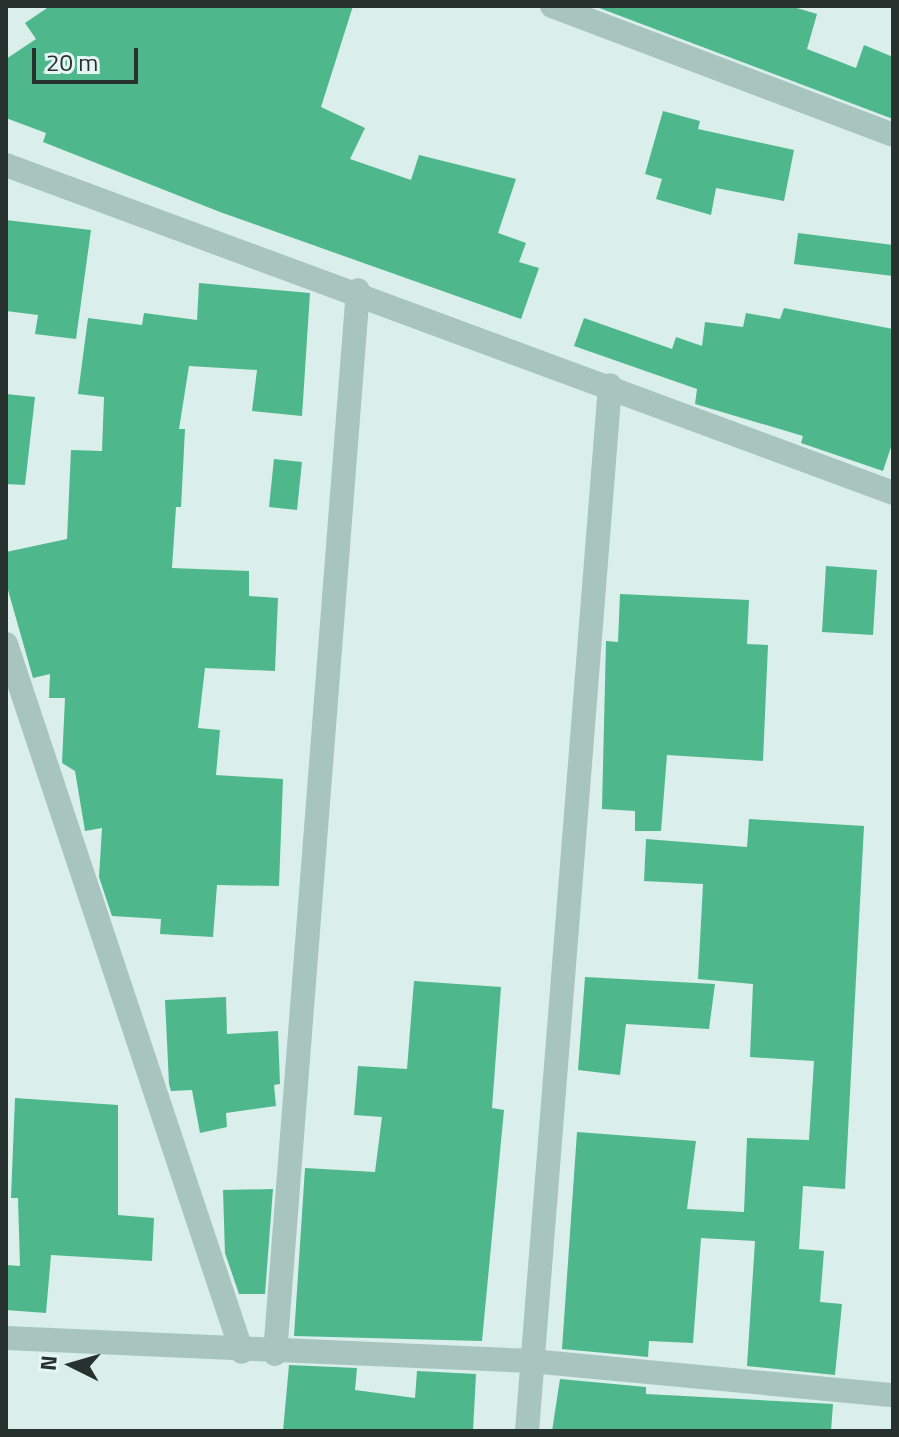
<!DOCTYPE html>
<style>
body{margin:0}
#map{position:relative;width:899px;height:1437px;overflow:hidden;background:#daeeeb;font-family:"Titillium Web",sans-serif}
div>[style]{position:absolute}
.building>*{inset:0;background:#4eb88c}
.minor>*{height:24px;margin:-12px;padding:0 12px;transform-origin:12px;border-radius:12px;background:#a7c4bf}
span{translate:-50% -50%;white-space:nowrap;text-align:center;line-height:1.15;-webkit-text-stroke:6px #e5f6f4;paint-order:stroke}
.frame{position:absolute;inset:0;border:8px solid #27322e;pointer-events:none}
.north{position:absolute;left:32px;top:1325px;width:80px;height:80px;-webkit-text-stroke:6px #e5f6f4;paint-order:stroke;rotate:275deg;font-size:22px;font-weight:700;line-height:32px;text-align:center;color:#27322e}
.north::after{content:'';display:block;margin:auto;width:28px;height:36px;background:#27322e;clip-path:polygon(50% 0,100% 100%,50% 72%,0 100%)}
.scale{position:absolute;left:32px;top:48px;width:106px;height:36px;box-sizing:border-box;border:4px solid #27322e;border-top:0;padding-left:10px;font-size:24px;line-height:28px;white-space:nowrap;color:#27322e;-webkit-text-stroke:6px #e5f6f4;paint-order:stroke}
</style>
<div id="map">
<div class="building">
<div style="clip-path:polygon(50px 6px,353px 6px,321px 107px,365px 128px,350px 159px,411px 180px,419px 155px,516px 179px,498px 233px,526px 243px,519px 262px,539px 268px,521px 319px,220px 212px,43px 142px,46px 133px,6px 118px,6px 59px,36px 39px,25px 23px)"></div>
<div style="clip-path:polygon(594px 6px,790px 6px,817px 14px,807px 49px,856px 68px,864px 45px,893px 57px,893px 119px)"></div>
<div style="clip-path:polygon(663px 111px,700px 121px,698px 129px,794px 150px,784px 201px,716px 188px,711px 215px,656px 199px,662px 179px,645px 174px)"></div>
<div style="clip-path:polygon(6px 220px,91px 230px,76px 339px,35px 334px,38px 315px,6px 311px)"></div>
<div style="clip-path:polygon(798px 233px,893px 245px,893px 276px,794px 264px)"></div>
<div style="clip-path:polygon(199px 283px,310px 293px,302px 416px,252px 411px,257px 370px,189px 366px,179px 429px,185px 429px,181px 507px,176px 507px,172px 568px,249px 571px,249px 596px,278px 598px,275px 671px,205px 668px,198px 728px,220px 730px,216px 775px,283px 779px,279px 886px,217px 885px,213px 937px,160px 934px,161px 919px,112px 916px,99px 877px,102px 828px,85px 831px,75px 771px,62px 763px,65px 698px,49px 698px,50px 674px,33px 678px,6px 583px,6px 552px,67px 539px,71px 450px,102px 451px,104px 397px,78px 394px,88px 318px,142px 325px,144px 313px,197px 320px)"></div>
<div style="clip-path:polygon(784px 308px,893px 329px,893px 441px,883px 471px,801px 443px,803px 436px,695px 404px,697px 389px,574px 346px,584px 318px,672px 349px,676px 337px,702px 346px,705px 322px,743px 327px,746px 313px,780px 319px)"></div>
<div style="clip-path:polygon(6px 394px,35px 397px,25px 485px,6px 484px)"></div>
<div style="clip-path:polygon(274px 459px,302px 462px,297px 510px,269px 507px)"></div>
<div style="clip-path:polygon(826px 566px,877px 570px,873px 635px,822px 632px)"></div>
<div style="clip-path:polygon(620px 594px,749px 600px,747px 644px,768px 645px,763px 761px,667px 755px,661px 831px,635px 831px,635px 811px,602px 809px,606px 641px,618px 642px)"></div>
<div style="clip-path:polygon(749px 819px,864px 826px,845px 1189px,803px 1186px,799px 1249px,824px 1251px,820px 1302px,842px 1304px,835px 1375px,747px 1366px,755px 1241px,701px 1238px,693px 1343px,649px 1341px,648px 1357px,562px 1349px,577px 1132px,696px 1141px,687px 1209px,744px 1212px,747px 1138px,809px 1140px,814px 1061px,750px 1057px,753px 984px,698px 979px,703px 884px,644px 881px,646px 839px,747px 847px)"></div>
<div style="clip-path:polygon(585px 977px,715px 984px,709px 1029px,626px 1024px,620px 1075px,578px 1070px)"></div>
<div style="clip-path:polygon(414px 981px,501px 987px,492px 1108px,504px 1110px,482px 1341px,294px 1336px,305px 1168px,375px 1172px,382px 1117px,354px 1115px,358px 1066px,407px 1069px)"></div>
<div style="clip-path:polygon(226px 997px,227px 1034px,278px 1031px,280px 1084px,274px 1085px,276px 1106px,226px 1113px,227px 1127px,200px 1133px,192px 1090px,171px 1091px,169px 1084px,165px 1000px)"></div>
<div style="clip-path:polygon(15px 1098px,118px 1105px,118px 1215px,154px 1218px,152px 1261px,51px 1255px,46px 1313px,6px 1310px,6px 1265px,20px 1266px,18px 1198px,11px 1198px)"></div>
<div style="clip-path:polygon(273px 1189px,265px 1294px,239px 1294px,225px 1253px,223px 1190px)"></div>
<div style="clip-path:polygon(289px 1365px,357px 1368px,355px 1390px,415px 1398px,417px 1371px,476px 1374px,473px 1431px,283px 1431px)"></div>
<div style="clip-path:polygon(560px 1379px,646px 1387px,646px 1394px,833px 1404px,831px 1431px,552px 1431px)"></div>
</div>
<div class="minor">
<div style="left:552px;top:6px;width:365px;rotate:20.7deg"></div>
<div style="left:6px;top:165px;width:946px;rotate:20.29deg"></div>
<div style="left:6px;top:644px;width:746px;rotate:71.57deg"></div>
<div style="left:6px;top:1338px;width:526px;rotate:2.51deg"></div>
<div style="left:531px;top:1361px;width:364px;rotate:5.4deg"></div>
<div style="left:275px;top:1354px;width:1067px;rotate:-85.54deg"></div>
<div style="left:527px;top:1431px;width:1049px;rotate:-85.46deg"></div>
</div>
<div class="frame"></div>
<div class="north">N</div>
<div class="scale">20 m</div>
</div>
